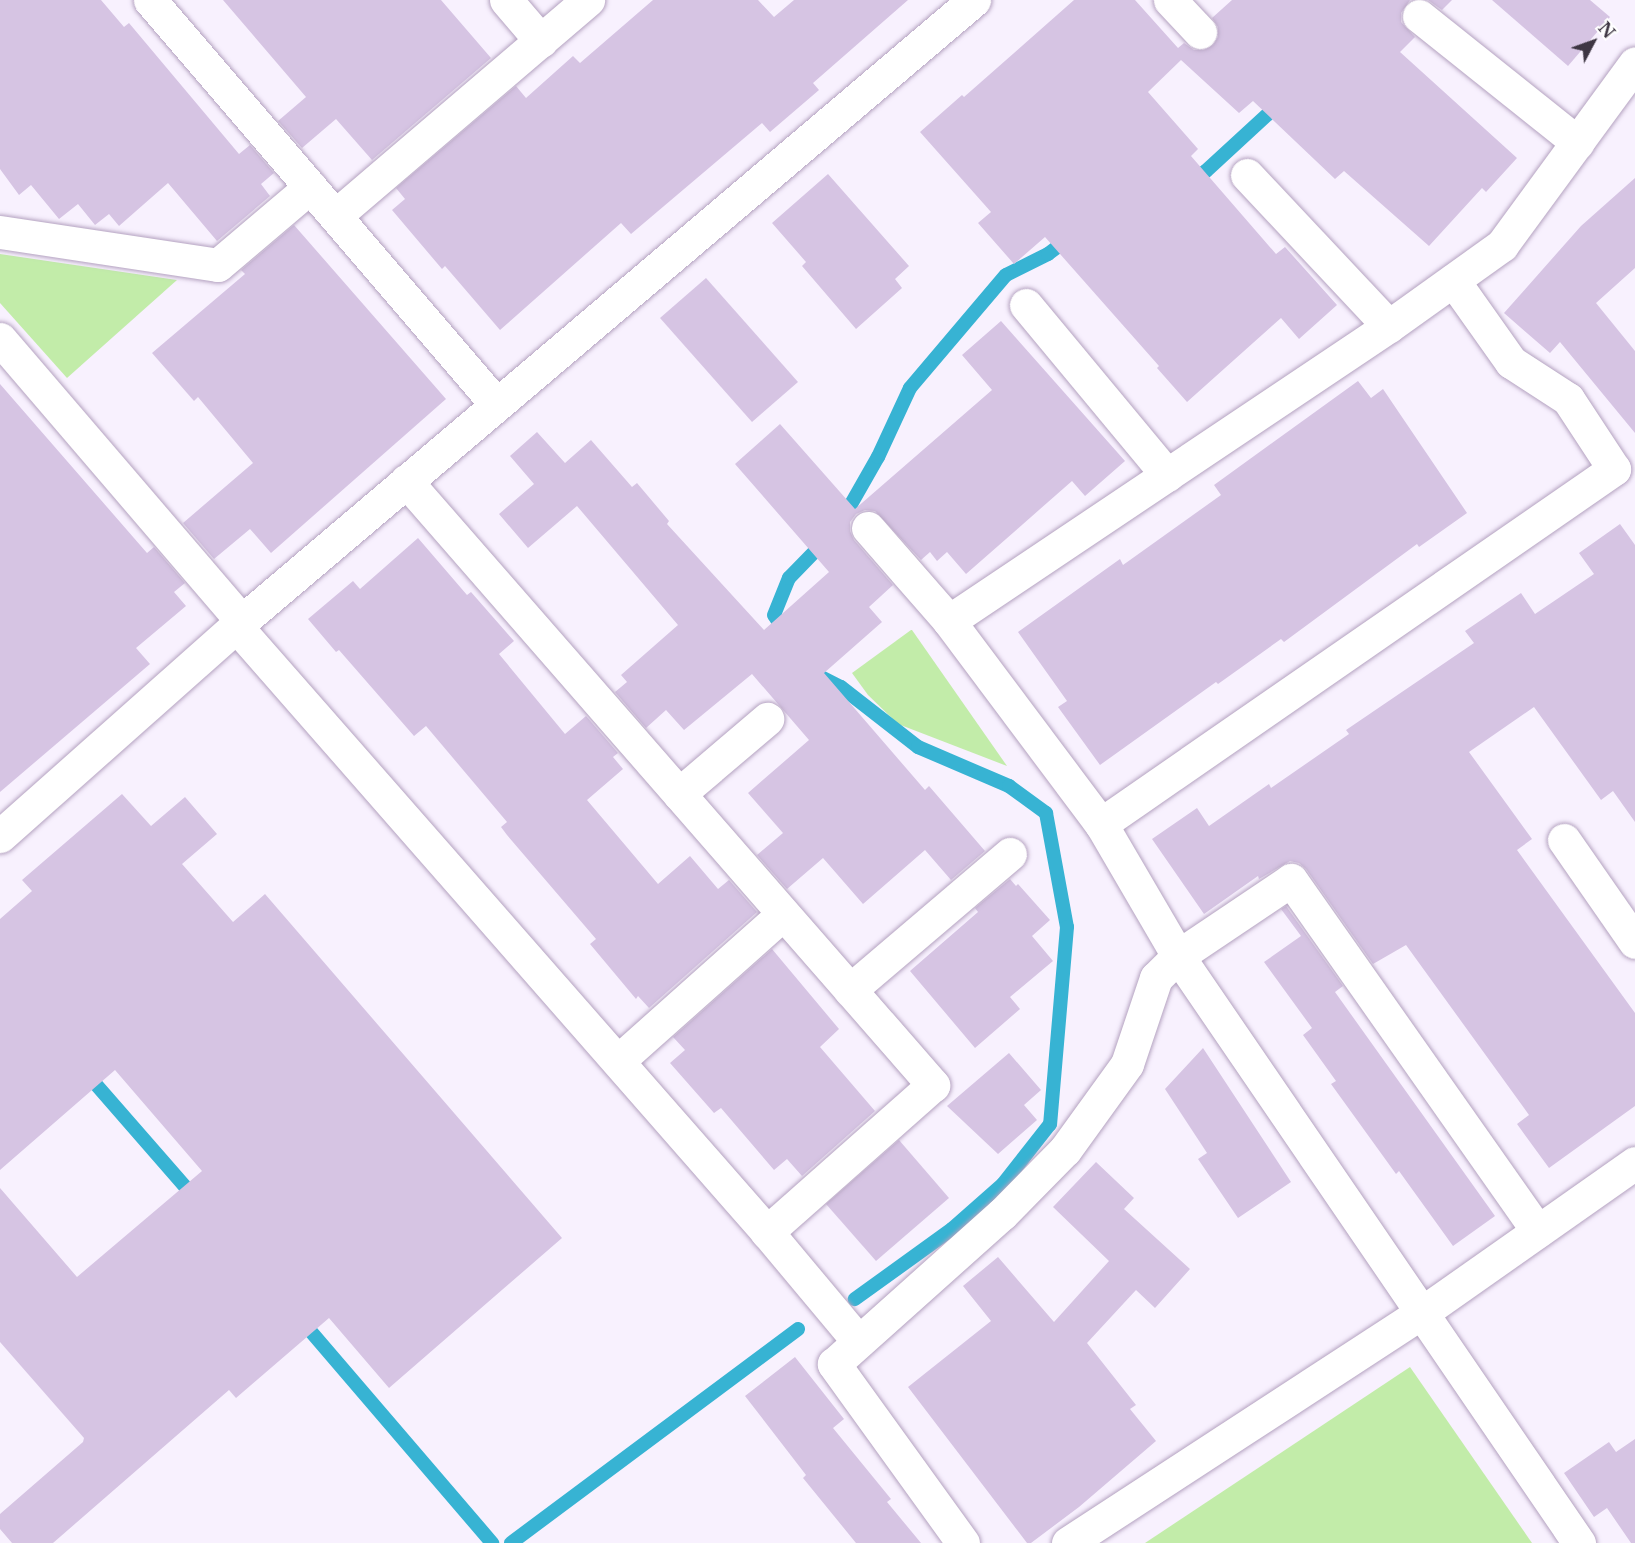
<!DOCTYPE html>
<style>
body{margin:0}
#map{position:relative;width:1635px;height:1543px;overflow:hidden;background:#f8f1fe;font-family:"Libre Baskerville",serif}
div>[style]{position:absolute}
.green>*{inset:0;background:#c2eca9}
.stream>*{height:14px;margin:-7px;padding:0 7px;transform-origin:7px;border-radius:7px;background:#37b3d3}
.building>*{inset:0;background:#d6c4e3}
.roads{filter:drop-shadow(0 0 2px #b4a2c0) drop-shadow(0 0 2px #b4a2c0)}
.minor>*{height:33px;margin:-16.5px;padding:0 16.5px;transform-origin:16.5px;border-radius:16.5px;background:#fff}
span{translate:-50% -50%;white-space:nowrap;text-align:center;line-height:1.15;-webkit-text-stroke:4.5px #fff;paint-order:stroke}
.north{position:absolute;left:1563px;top:12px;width:60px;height:60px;-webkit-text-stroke:4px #fff;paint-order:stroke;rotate:49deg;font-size:16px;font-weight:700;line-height:24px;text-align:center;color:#3e3643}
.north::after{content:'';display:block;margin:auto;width:21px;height:27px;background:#3e3643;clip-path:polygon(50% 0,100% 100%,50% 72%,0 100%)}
</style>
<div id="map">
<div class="green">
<div style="clip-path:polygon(0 254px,177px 280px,67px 378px,0 303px)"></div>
<div style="clip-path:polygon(911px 630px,912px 630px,1007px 766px,898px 724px,868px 695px,852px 673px)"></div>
<div style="clip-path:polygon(1410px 1367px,1532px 1543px,1145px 1543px)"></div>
</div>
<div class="stream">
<div style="left:1191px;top:181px;width:18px;rotate:-34deg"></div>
<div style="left:1206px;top:171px;width:100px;rotate:-42.6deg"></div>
<div style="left:842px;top:520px;width:73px;rotate:-60.3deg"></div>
<div style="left:878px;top:457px;width:76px;rotate:-65.1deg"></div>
<div style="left:910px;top:388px;width:148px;rotate:-49.7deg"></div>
<div style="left:1006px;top:275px;width:47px;rotate:-26.6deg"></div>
<div style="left:1048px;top:254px;width:26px;rotate:-37deg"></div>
<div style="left:786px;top:634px;width:22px;rotate:-122deg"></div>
<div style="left:774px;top:615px;width:40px;rotate:-68deg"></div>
<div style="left:789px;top:578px;width:50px;rotate:-45.8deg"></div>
<div style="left:817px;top:675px;width:27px;rotate:27deg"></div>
<div style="left:841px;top:687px;width:98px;rotate:37.9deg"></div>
<div style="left:918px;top:747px;width:99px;rotate:23.2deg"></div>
<div style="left:1009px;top:786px;width:46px;rotate:36.1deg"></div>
<div style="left:1046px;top:813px;width:116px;rotate:79.6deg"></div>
<div style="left:1067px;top:927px;width:198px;rotate:94.9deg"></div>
<div style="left:1050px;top:1124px;width:76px;rotate:128.1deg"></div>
<div style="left:1003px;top:1184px;width:68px;rotate:138.6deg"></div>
<div style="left:952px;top:1229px;width:120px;rotate:144.2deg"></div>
<div style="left:86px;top:1073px;width:167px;rotate:48.9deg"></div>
<div style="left:301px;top:1320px;width:294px;rotate:49.4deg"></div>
<div style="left:511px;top:1543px;width:358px;rotate:-36.7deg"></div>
</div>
<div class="building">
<div style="clip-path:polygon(0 0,101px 0,124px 27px,129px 23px,239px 154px,250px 145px,274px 173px,261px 184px,270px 196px,217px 241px,168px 183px,119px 226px,109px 214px,95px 225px,78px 204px,59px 219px,31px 185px,19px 195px,0 169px)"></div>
<div style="clip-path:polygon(223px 0,441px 0,491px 58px,372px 160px,336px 119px,302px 148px,278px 121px,306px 97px)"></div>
<div style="clip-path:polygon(653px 0,758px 0,774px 17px,794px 0,908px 0,813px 83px,819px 90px,770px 132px,762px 123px,631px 234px,621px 223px,500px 330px,445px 266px,442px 269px,392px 210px,405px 199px,396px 188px,516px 86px,526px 98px,573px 56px,580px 63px)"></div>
<div style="clip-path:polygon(1074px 0,1135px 0,1178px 48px,1184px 43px,1194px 50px,1204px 50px,1213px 45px,1218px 37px,1218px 27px,1212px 18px,1232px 0,1410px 0,1401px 13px,1401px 22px,1415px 37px,1400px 52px,1517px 158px,1486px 192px,1482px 188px,1429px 246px,1344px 171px,1335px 179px,1253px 101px,1239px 113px,1181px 60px,1148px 92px,1198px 149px,1191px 156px,1276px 254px,1285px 247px,1337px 305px,1299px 339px,1281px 318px,1187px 402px,1157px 368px,1159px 366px,1045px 237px,1014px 264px,978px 223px,991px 212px,920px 132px,962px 95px,964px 97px)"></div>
<div style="clip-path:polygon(1428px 0,1452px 0,1442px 10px)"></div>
<div style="clip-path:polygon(1492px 0,1590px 0,1610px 17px,1568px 66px)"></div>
<div style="clip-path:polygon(828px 174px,909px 266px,895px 279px,902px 288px,856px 329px,802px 266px,806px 262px,772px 223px)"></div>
<div style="clip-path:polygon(1635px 178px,1635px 268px,1596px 303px,1635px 351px,1635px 433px,1560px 342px,1550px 353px,1504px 313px,1581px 226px)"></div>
<div style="clip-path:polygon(294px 225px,446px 399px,271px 553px,250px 529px,214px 559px,183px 523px,253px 463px,198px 397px,194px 401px,152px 353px,245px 274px,241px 270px)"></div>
<div style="clip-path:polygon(706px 278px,798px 382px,752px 422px,660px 318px)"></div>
<div style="clip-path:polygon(1001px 321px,1125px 461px,1085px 496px,1072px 481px,966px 574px,947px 552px,937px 561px,930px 552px,921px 560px,875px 511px,865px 510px,856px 514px,850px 522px,850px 531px,854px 540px,893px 585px,869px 607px,882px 622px,824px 673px,925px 790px,929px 786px,985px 851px,951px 880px,925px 850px,863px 904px,823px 858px,787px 889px,757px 855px,783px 833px,748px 793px,809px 740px,752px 674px,684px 730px,666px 710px,646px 728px,615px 692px,627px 682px,621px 675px,678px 625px,577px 506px,528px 548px,499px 514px,534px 484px,510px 456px,537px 432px,565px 463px,591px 440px,632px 487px,637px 483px,669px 521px,667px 524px,764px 630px,829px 572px,735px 464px,780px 424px,855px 509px,992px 390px,962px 355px)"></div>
<div style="clip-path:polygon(1358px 381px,1371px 398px,1383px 389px,1467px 513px,1419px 547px,1417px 544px,1284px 642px,1281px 639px,1218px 684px,1216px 682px,1100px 765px,1058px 707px,1067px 701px,1018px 632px,1120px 559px,1123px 565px,1221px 495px,1214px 485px)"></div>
<div style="clip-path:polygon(0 384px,147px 553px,154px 547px,185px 583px,174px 592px,186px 606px,136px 648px,150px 664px,0 792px)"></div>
<div style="clip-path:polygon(1620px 524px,1635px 545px,1635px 822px,1613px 791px,1601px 800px,1534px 707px,1469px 752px,1532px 839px,1517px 850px,1635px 1013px,1635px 1106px,1549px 1168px,1517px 1124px,1529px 1115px,1406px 945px,1373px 964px,1306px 869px,1299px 863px,1290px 861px,1259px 879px,1258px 876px,1204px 914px,1152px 839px,1197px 808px,1209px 826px,1269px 784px,1271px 788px,1349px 734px,1346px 730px,1474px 643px,1465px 631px,1521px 593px,1535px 614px,1594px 574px,1579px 553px)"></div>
<div style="clip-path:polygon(418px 538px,467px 595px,471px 592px,514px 641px,499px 654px,565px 734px,586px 716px,618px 753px,613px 757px,623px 769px,587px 800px,658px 884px,690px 856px,718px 889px,729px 880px,757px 912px,649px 1008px,638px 996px,636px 999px,590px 944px,596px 939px,507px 835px,501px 827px,507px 822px,426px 726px,414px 736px,339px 650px,336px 652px,308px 619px,353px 581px,360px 589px)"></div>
<div style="clip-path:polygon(122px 794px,151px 826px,185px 797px,217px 834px,182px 864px,233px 922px,265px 894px,562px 1238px,389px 1388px,329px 1318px,236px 1398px,229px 1390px,53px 1543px,12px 1543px,0 1529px,0 1514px,83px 1442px,84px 1438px,0 1342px,0 1188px,77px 1277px,202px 1171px,115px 1070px,0 1170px,0 919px,32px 891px,22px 880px)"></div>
<div style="clip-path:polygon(1010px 879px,1016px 886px,1018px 884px,1050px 920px,1032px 936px,1053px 961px,1010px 997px,1020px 1009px,975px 1048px,910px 971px,978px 912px,975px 908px)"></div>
<div style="clip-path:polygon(1286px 906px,1343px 986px,1335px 992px,1495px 1216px,1453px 1246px,1399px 1171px,1396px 1174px,1331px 1084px,1336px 1081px,1303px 1035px,1312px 1028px,1264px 962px,1301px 936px,1281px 909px)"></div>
<div style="clip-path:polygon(772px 949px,839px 1029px,820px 1047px,875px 1111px,802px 1176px,787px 1159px,774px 1170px,721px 1108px,714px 1113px,670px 1063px,685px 1050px,673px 1037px)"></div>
<div style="clip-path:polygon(1203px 1048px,1291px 1182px,1238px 1218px,1198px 1159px,1207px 1153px,1165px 1089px)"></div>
<div style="clip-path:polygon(1009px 1053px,1041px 1090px,1024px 1105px,1037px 1120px,998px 1154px,947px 1106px)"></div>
<div style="clip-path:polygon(899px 1140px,949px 1198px,876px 1261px,826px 1204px)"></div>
<div style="clip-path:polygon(1096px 1162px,1134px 1198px,1124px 1209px,1190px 1269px,1155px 1308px,1136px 1290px,1087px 1343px,1136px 1405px,1130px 1409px,1156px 1441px,1079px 1507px,1031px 1543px,1027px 1543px,908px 1387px,991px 1321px,963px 1286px,998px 1257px,1054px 1322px,1109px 1261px,1053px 1207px)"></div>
<div style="clip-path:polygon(795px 1357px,844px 1419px,833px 1428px,891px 1499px,887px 1502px,921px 1543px,856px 1543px,803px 1478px,806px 1475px,745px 1396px)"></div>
<div style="clip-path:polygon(1635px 1439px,1635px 1543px,1631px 1543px,1607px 1508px,1594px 1517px,1564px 1473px,1609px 1442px,1616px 1452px)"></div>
</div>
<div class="roads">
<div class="minor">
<div style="left:150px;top:0;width:532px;rotate:49.42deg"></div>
<div style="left:506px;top:0;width:54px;rotate:49.5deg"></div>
<div style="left:1170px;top:0;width:44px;rotate:46.8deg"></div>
<div style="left:1419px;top:16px;width:203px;rotate:38.6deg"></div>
<div style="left:1247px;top:175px;width:207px;rotate:46.8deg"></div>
<div style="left:335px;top:216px;width:333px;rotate:-40.5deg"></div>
<div style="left:0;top:232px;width:220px;rotate:8.6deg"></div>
<div style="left:218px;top:265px;width:121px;rotate:-40.3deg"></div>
<div style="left:1026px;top:305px;width:221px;rotate:50.3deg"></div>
<div style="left:0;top:339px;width:372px;rotate:49.4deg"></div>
<div style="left:406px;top:481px;width:802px;rotate:48.89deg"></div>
<div style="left:933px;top:1085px;width:222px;rotate:138.5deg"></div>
<div style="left:868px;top:528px;width:123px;rotate:48.9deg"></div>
<div style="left:949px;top:621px;width:254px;rotate:53.2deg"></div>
<div style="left:1101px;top:824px;width:153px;rotate:59.7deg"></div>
<div style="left:1178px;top:956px;width:711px;rotate:55.66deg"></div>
<div style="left:949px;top:621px;width:530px;rotate:-33.84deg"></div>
<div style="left:1389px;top:326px;width:139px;rotate:-35.6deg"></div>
<div style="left:1502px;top:245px;width:225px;rotate:-53.8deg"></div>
<div style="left:236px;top:626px;width:806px;rotate:48.77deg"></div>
<div style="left:767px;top:1232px;width:142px;rotate:50.1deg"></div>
<div style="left:679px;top:794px;width:116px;rotate:-40.4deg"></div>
<div style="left:1101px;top:824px;width:624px;rotate:-34.68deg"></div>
<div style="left:1614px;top:469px;width:84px;rotate:-123.3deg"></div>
<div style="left:1568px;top:399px;width:68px;rotate:-147deg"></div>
<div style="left:1511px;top:362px;width:100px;rotate:-125.3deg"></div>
<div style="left:0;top:836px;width:324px;rotate:-41.6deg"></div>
<div style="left:242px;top:621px;width:960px;rotate:-40.31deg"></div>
<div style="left:1564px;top:840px;width:124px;rotate:55.2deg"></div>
<div style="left:850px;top:990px;width:210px;rotate:-40.4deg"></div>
<div style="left:618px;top:1061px;width:221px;rotate:-41.7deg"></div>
<div style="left:963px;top:1543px;width:221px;rotate:-125.8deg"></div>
<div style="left:834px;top:1364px;width:225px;rotate:-41.8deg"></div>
<div style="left:1002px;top:1214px;width:90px;rotate:-45.5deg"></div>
<div style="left:1065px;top:1150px;width:106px;rotate:-54.2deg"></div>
<div style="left:1127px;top:1064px;width:91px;rotate:-71.4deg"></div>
<div style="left:1156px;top:978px;width:31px;rotate:-45deg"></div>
<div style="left:1178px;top:956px;width:136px;rotate:-33.9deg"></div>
<div style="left:1291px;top:880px;width:429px;rotate:54.9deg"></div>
<div style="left:1068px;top:1543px;width:424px;rotate:-33.1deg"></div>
<div style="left:1423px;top:1312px;width:259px;rotate:-35.1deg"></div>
</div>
</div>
<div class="north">N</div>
</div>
